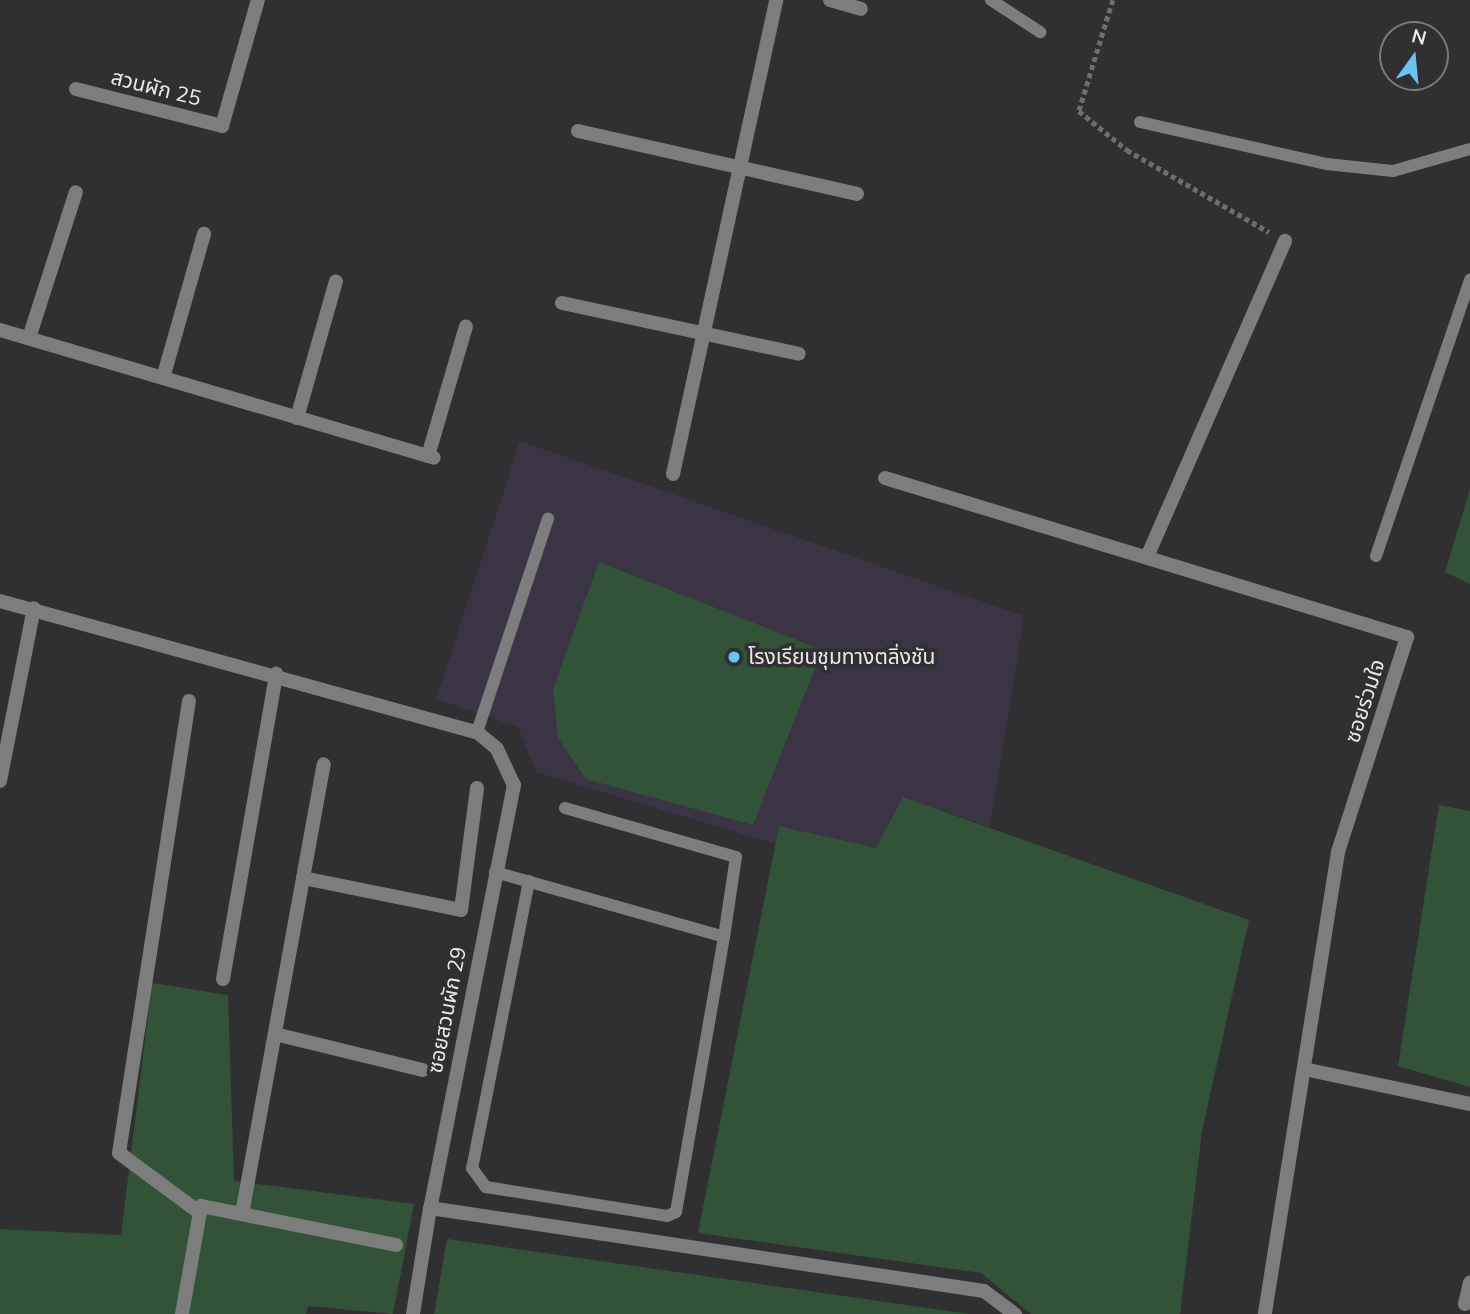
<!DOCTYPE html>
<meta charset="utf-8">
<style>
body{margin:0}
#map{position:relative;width:1470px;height:1314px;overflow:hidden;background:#302f32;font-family:"Nunito Sans","Noto Sans Thai",sans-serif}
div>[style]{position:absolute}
.education>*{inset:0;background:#3b3444}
.green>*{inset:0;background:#335338}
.path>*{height:4.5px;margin-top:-2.25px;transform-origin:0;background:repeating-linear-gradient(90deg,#6e6d70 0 5px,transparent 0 8.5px)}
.service>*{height:12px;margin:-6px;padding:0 6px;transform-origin:6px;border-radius:6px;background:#7c7d7c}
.minor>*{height:14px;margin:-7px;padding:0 7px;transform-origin:7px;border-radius:7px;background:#7c7d7c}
.dots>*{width:19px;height:19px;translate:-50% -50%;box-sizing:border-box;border:4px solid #302f32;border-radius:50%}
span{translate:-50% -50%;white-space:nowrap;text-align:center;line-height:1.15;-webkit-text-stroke:7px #302f32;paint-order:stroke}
.street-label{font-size:21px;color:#eae9eb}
.poi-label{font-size:21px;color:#eae9eb}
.left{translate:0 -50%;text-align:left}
.north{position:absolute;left:1379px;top:21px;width:70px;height:70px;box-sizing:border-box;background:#302f32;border:2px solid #7a797c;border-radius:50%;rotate:15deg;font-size:19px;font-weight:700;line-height:28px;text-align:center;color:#eae9eb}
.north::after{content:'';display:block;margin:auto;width:24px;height:32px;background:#6bc3f2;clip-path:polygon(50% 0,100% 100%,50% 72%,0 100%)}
</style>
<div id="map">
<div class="education">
<div style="clip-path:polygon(520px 441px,1024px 616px,990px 827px,903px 797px,877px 849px,780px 826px,776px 844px,536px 772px,518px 727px,436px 699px)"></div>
</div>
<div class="green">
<div style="clip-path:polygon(1470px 489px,1470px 584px,1445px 572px)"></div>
<div style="clip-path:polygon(599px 562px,822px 650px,753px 825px,586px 779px,558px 738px,553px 689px)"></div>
<div style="clip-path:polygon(903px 797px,1249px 920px,1202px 1131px,1180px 1314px,1031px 1314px,981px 1273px,698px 1233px,779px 826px,876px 848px)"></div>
<div style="clip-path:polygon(1439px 805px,1470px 811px,1470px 1087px,1398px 1066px)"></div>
<div style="clip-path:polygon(152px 983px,228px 995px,234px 1181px,414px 1204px,393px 1314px,308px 1306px,306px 1314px,0 1314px,0 1229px,121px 1235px)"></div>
<div style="clip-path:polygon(447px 1239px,969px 1314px,434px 1314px)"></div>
</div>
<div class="path">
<div style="left:1113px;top:0;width:116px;rotate:107deg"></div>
<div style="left:1079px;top:111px;width:62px;rotate:39.1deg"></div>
<div style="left:1127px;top:150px;width:164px;rotate:30deg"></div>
</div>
<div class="service">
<div style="left:991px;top:0;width:59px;rotate:33.1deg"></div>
<div style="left:1140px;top:122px;width:192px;rotate:12.7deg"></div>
<div style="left:1327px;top:164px;width:66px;rotate:6.1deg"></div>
<div style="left:1393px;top:171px;width:80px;rotate:-15.9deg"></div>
<div style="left:1376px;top:556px;width:292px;rotate:-71.2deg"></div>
<div style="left:477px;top:732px;width:225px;rotate:-71.6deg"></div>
<div style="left:495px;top:872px;width:238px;rotate:15.8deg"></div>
<div style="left:724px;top:937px;width:81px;rotate:-81.5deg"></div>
<div style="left:736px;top:857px;width:178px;rotate:-164deg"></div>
<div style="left:529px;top:881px;width:293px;rotate:101.2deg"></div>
<div style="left:472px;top:1168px;width:24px;rotate:54deg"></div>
<div style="left:486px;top:1187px;width:183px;rotate:9.1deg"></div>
<div style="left:667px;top:1216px;width:10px;rotate:-24deg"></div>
<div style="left:676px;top:1212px;width:279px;rotate:-80.1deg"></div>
</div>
<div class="minor">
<div style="left:830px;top:0;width:32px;rotate:16deg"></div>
<div style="left:76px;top:89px;width:151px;rotate:14.2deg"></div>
<div style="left:222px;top:126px;width:131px;rotate:-74.1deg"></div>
<div style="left:578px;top:131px;width:286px;rotate:12.7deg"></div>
<div style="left:562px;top:303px;width:242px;rotate:12.1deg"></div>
<div style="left:0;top:330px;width:452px;rotate:16.4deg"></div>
<div style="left:29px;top:338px;width:153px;rotate:-72.2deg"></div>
<div style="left:163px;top:378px;width:150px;rotate:-74.1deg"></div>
<div style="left:297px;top:418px;width:142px;rotate:-74.1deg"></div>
<div style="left:428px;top:456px;width:135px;rotate:-73.7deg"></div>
<div style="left:673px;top:474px;width:485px;rotate:-77.7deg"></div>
<div style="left:885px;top:478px;width:546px;rotate:16.94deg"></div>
<div style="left:1407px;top:637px;width:226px;rotate:107.8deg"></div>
<div style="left:1338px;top:852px;width:468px;rotate:99deg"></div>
<div style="left:1147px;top:557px;width:345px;rotate:-66.4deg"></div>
<div style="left:0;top:601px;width:495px;rotate:15.4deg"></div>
<div style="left:477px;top:732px;width:26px;rotate:40deg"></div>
<div style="left:497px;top:749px;width:40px;rotate:65deg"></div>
<div style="left:514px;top:785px;width:431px;rotate:101.2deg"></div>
<div style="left:430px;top:1208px;width:560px;rotate:8.52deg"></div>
<div style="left:984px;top:1291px;width:39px;rotate:37deg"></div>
<div style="left:189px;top:701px;width:457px;rotate:98.8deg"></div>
<div style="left:119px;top:1153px;width:101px;rotate:36.5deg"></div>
<div style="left:0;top:781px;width:176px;rotate:-78.9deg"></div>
<div style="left:303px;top:878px;width:161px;rotate:11.4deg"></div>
<div style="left:461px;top:910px;width:123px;rotate:-82.5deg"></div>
<div style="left:223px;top:979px;width:310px;rotate:-80.1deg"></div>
<div style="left:275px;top:1034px;width:152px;rotate:13.7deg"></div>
<div style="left:1304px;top:1069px;width:170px;rotate:11.9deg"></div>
<div style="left:242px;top:1214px;width:457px;rotate:-79.7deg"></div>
<div style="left:1465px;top:1304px;width:22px;rotate:-77deg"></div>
<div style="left:182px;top:1314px;width:110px;rotate:-80deg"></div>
<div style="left:201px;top:1206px;width:199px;rotate:11.3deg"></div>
<div style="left:413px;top:1314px;width:107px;rotate:-80.9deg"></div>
</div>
<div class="dots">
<div style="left:734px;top:657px;background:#6bc3f2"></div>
</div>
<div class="street-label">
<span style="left:156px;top:88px;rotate:14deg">สวนผัก 25</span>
<span style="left:1365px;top:701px;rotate:-72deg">ซอยร่วมใจ</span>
<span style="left:447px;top:1010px;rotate:-79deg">ซอยสวนผัก 29</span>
</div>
<div class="poi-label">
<span class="left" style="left:748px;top:657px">โรงเรียนชุมทางตลิ่งชัน</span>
</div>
<div class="north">N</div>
</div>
